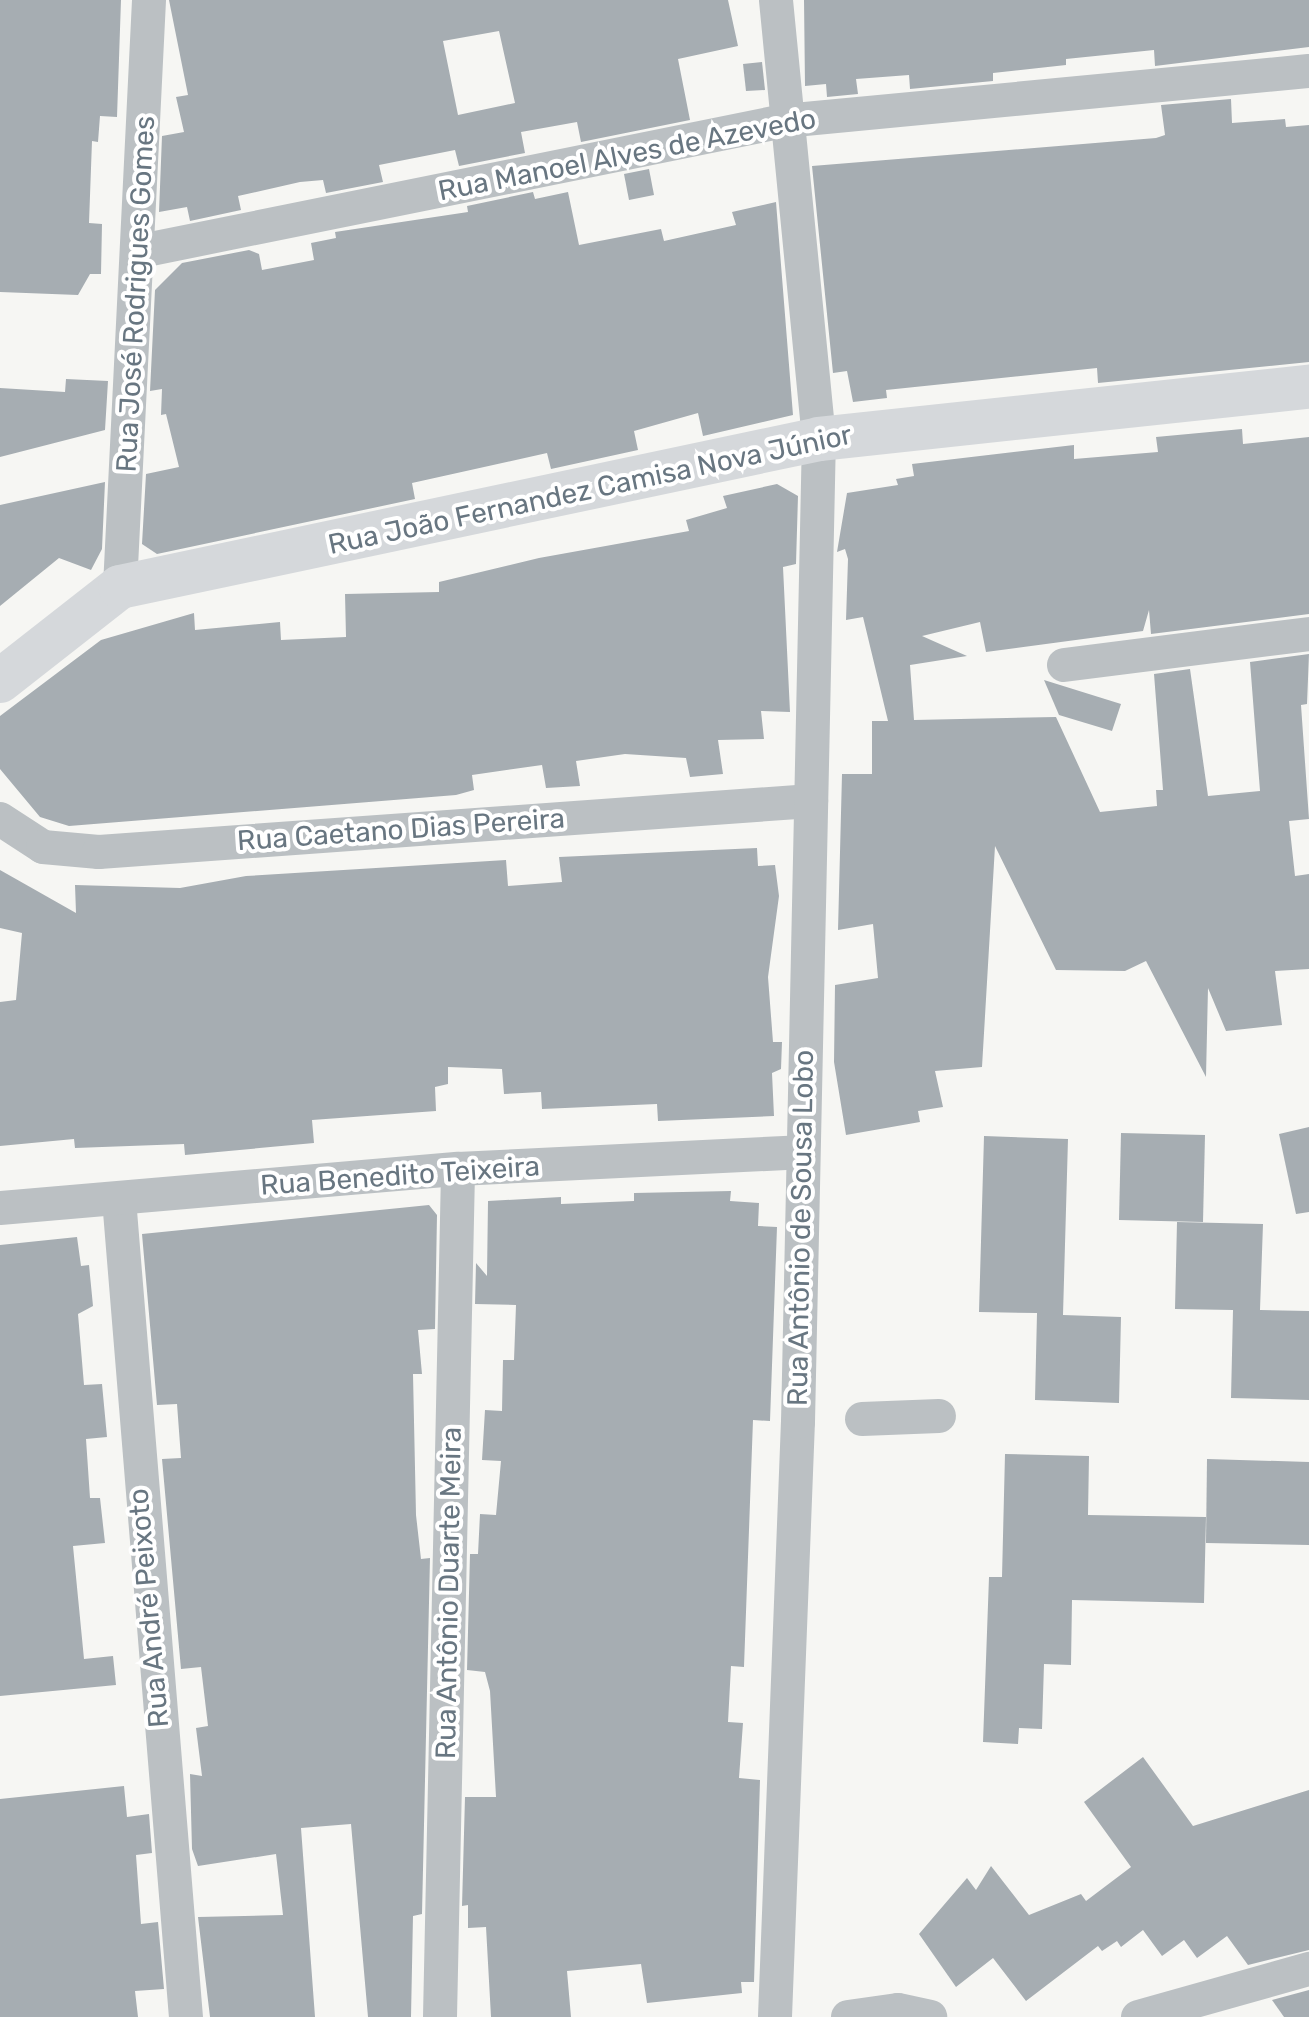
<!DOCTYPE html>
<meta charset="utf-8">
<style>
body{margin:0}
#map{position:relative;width:1309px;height:2017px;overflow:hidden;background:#f6f6f3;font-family:Rubik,sans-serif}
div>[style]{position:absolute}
.building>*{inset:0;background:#a6adb2}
.minor>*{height:34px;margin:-17px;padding:0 17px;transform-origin:17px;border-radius:17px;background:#bbc0c3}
.major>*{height:44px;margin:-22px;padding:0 22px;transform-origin:22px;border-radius:22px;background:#d5d8db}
span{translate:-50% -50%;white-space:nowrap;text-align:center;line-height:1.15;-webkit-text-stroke:8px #fff;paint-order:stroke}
.street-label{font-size:28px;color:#687681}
</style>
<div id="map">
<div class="building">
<div style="clip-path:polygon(0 0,121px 0,117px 117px,100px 116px,98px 142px,92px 141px,89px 223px,102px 224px,101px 274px,90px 274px,78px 295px,0 292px)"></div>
<div style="clip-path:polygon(evenodd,169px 0,728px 0,738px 46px,678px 59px,690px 120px,581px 142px,577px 122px,521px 132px,525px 153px,459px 166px,455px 150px,379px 165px,383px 182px,326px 193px,323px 180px,300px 182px,238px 196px,241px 210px,190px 221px,187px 207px,159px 212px,162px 136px,184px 132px,176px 97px,188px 95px,169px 0,499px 31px,515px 103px,458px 115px,443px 41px,499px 31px)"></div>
<div style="clip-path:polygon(804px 0,1309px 0,1309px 47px,1155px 66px,1154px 50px,1066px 59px,1066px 65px,993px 73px,993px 81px,910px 89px,909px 75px,856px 79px,858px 94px,827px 97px,826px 84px,805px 86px)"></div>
<div style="clip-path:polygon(762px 62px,765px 90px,746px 91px,743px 64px)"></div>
<div style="clip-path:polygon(1231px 99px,1232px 123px,1285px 119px,1286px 127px,1309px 125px,1309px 362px,1098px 383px,1097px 368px,886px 390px,887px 398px,853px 402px,847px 371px,833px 373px,812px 166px,1156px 138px,1165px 135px,1161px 105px)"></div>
<div style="clip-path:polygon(649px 169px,654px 195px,629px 200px,624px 174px)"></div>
<div style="clip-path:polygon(533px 192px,535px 199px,568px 192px,579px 245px,661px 229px,664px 241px,736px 225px,732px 212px,776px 202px,793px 415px,703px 436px,698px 413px,634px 431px,638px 450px,551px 469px,547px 453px,412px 483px,415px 499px,157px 554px,142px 544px,146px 474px,179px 467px,166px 414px,161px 415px,162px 389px,150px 391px,155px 290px,182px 263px,249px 250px,259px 254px,262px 270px,314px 260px,311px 243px,336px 238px,335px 232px,468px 212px,467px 206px)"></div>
<div style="clip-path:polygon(66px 379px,108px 381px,105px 430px,0 457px,0 388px,65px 392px)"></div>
<div style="clip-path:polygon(1242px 429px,1243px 444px,1309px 437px,1309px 614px,1151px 634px,1149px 610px,1143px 631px,986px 652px,980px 622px,922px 636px,967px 656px,910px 665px,914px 720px,1056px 717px,1100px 812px,1157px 806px,1156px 790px,1163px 790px,1154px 674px,1190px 669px,1208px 796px,1260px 791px,1250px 662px,1309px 654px,1307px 704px,1301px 705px,1309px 819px,1289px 821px,1295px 876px,1309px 874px,1309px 969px,1275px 971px,1282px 1025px,1226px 1031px,1208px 988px,1206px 1077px,1146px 961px,1125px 971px,1056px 970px,995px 846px,982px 1067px,935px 1071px,943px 1107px,918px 1111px,920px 1122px,846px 1135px,834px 1062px,835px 985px,878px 978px,873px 924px,838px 930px,842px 774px,872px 774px,872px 721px,888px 721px,863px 617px,846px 620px,848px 559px,845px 549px,837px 552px,847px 493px,898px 485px,896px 479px,914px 476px,912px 464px,1074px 445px,1074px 459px,1158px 452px,1156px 437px)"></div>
<div style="clip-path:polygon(105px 482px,102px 549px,91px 570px,59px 558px,0 606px,0 505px)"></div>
<div style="clip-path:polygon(777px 484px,798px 496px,796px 564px,783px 567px,790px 712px,761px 711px,764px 739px,718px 740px,723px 774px,690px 777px,686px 758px,625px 754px,576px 761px,580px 786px,546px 788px,542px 765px,472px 775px,474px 790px,456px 795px,69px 826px,40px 817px,0 769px,0 716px,101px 640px,194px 613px,195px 630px,280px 622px,281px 640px,346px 637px,345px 594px,439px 592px,439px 582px,539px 558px,689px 531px,686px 520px,727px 508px,723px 496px)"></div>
<div style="clip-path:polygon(1044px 680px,1121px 704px,1112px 731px,1059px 715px)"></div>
<div style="clip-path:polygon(757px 848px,758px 866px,775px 865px,779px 896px,768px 977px,773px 1042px,782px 1042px,781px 1069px,772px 1073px,774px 1116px,658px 1121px,657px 1104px,542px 1109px,541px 1092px,504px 1094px,502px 1069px,448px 1067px,448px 1084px,435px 1087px,436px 1111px,312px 1120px,314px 1143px,185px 1155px,184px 1144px,75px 1148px,74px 1139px,0 1146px,0 1002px,16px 1000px,22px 933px,0 928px,0 870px,76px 913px,75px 885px,180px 888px,246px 876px,506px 860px,508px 886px,562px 882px,559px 857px)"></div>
<div style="clip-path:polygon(1309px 1127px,1309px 1212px,1296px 1214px,1279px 1134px)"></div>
<div style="clip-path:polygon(1121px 1133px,1205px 1135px,1203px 1222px,1119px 1220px)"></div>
<div style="clip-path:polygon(984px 1136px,1068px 1139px,1063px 1315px,1121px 1317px,1119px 1403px,1035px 1400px,1037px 1313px,979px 1312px)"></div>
<div style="clip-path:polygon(731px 1191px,730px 1201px,759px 1203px,758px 1226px,777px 1227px,770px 1421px,753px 1420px,744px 1667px,731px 1666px,728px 1722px,743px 1723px,739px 1778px,760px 1780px,754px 1982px,741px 1982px,742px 1993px,647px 2003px,641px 1964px,567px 1971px,571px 2017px,491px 2017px,486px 1927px,468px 1928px,468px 1905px,462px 1906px,465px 1797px,496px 1797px,490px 1691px,485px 1672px,467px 1670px,470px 1554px,478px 1554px,480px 1514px,496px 1515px,501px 1461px,482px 1460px,485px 1410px,502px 1411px,503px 1360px,514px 1360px,516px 1305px,475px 1304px,476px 1263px,487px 1276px,488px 1201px,561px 1197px,561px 1204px,634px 1201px,634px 1193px)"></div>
<div style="clip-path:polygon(429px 1205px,437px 1215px,435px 1329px,418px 1330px,422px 1374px,413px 1374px,416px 1515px,421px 1559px,430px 1558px,422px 1914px,413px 1916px,411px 2017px,368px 2017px,351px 1824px,301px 1828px,315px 2017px,210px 2017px,198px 1917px,283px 1915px,276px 1854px,198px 1866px,192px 1849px,190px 1774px,202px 1776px,196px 1728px,208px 1726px,201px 1667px,181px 1669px,162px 1459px,181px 1458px,177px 1404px,157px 1405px,142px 1234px)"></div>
<div style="clip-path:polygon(1177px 1222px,1263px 1224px,1260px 1310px,1309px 1311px,1309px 1400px,1231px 1398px,1233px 1310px,1175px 1309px)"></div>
<div style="clip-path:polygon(77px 1237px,81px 1266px,89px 1265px,93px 1306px,78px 1314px,84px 1385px,102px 1384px,107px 1437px,86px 1439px,90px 1498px,100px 1498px,105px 1543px,73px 1546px,84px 1659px,113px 1656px,116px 1685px,0 1696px,0 1245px)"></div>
<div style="clip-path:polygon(1005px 1454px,1089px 1456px,1088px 1515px,1206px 1517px,1204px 1603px,1072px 1600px,1071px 1665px,1044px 1664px,1042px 1729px,1019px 1728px,1018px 1744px,983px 1742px,989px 1577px,1002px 1577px)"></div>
<div style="clip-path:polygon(1207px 1459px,1309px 1462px,1309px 1545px,1206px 1543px)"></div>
<div style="clip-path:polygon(1143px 1757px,1193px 1826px,1309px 1790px,1309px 1950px,1248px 1965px,1227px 1936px,1197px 1958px,1184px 1940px,1162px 1956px,1143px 1930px,1121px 1947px,1117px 1941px,1102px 1951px,1098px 1946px,1026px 2001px,993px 1958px,956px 1987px,919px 1934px,967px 1878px,976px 1890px,991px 1866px,1029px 1915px,1081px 1894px,1086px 1901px,1131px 1867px,1084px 1802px)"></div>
<div style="clip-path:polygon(124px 1786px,127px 1817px,149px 1814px,152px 1853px,136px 1855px,141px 1924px,158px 1922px,164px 1989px,135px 1991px,138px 2017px,0 2017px,0 1799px)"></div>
<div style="clip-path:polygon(1309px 1990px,1309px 2017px,1284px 2017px,1272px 2000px)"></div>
</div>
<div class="minor">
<div style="left:141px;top:251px;width:656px;rotate:-11.43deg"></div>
<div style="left:784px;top:121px;width:527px;rotate:-5.44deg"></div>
<div style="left:120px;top:587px;width:588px;rotate:-87.17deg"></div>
<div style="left:1064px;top:665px;width:247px;rotate:-7.2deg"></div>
<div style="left:0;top:819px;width:51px;rotate:33.1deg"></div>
<div style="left:43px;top:847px;width:56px;rotate:5.1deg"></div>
<div style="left:99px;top:852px;width:714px;rotate:-4.1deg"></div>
<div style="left:119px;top:1199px;width:821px;rotate:85.32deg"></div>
<div style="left:0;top:1208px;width:460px;rotate:-4.9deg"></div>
<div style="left:458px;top:1169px;width:343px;rotate:-2.8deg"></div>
<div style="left:862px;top:1419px;width:77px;rotate:-2.2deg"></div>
<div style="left:440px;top:2017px;width:848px;rotate:-88.78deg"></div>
<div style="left:775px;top:2017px;width:595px;rotate:-87.79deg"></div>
<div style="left:798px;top:1422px;width:983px;rotate:-88.78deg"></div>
<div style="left:819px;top:439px;width:441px;rotate:-95.6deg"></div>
<div style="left:848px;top:2017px;width:50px;rotate:-8deg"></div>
<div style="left:898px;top:2010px;width:33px;rotate:12deg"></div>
<div style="left:1138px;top:2017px;width:178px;rotate:-15.7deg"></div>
</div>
<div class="major">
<div style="left:0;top:681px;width:152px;rotate:-38.1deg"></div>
<div style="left:120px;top:587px;width:714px;rotate:-11.95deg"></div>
<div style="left:819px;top:439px;width:493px;rotate:-6.1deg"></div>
</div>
<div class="street-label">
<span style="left:627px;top:155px;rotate:-11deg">Rua Manoel Alves de Azevedo</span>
<span style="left:136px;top:294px;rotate:-87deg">Rua José Rodrigues Gomes</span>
<span style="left:590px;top:490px;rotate:-12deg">Rua João Fernandez Camisa Nova Júnior</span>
<span style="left:401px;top:830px;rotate:-4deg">Rua Caetano Dias Pereira</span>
<span style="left:400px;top:1176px;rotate:-4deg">Rua Benedito Teixeira</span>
<span style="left:801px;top:1228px;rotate:-89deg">Rua Antônio de Sousa Lobo</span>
<span style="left:449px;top:1593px;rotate:-89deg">Rua Antônio Duarte Meira</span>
<span style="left:149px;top:1608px;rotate:-95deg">Rua André Peixoto</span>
</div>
</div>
